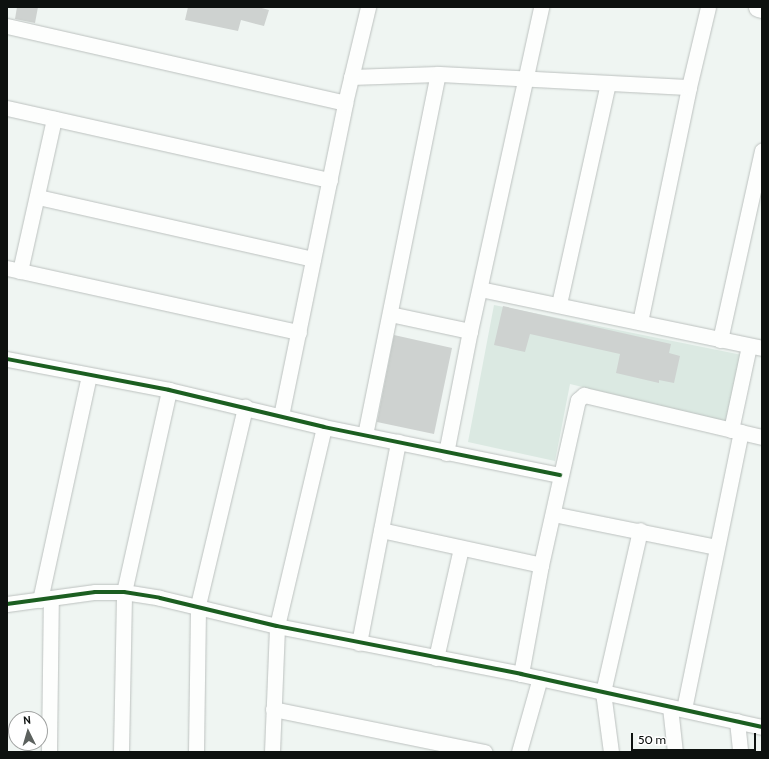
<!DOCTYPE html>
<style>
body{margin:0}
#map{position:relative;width:769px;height:759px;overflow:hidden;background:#eff5f2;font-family:Cabin,sans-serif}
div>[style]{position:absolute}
.built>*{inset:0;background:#dbe9e2}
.building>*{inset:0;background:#ced2d0}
.roads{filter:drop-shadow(0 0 1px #bcc1bf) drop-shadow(0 0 1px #bcc1bf)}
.minor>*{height:15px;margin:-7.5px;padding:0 7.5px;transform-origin:7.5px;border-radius:7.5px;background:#fdfefd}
.tertiary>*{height:19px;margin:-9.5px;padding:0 9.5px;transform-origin:9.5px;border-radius:9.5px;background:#fdfefd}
.cycleway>*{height:4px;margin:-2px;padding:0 2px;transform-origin:2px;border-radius:2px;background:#1b5e20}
span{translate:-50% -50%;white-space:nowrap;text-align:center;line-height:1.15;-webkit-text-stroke:3.5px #fff;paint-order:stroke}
.frame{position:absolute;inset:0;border:8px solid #0d110f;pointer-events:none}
.north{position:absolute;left:8px;top:711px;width:40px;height:40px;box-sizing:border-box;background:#fff;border:1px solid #9ea09f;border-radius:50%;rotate:355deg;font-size:11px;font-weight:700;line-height:16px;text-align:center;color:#0d110f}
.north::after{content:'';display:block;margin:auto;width:14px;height:18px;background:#5c615e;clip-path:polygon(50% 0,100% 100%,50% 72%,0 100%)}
.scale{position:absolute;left:631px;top:733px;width:125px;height:18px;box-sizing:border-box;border:2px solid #0d110f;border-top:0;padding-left:5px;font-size:12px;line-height:14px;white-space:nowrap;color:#0d110f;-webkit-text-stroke:3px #fff;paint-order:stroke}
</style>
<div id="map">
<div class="built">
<div style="clip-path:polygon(494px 305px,742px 355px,728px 422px,570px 384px,555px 461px,468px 442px)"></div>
</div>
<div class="building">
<div style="clip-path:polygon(17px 7px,38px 7px,35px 23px,15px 19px)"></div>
<div style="clip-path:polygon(188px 7px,258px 7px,269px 10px,264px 26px,241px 20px,238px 31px,185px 20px)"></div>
<div style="clip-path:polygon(503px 306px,671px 344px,669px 353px,680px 356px,674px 383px,659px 380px,659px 383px,616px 373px,620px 354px,530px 334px,525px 352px,494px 345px)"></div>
<div style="clip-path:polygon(394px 335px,452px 348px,434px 434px,377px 422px)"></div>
</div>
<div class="roads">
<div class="minor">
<div style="left:7px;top:26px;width:347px;rotate:12.8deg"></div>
<div style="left:351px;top:77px;width:87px;rotate:-2deg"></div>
<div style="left:438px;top:74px;width:251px;rotate:3deg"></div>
<div style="left:7px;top:108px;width:331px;rotate:12.6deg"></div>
<div style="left:38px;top:197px;width:282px;rotate:12.7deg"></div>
<div style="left:7px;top:268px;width:299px;rotate:12.4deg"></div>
<div style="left:20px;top:271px;width:156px;rotate:-77.4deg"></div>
<div style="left:480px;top:289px;width:288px;rotate:11.8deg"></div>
<div style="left:559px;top:304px;width:226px;rotate:-77.5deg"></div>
<div style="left:390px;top:314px;width:82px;rotate:12deg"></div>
<div style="left:640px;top:322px;width:240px;rotate:-78.2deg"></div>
<div style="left:689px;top:87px;width:82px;rotate:-76.6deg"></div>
<div style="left:720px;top:340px;width:194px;rotate:-77.5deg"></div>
<div style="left:7px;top:359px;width:165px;rotate:10.8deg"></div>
<div style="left:169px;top:390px;width:159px;rotate:13.4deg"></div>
<div style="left:324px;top:427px;width:241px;rotate:11.5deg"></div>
<div style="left:281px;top:416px;width:319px;rotate:-78.4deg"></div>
<div style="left:345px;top:103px;width:99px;rotate:-76.5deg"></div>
<div style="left:731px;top:430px;width:86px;rotate:-77.9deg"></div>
<div style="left:365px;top:435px;width:368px;rotate:-78.6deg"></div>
<div style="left:446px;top:453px;width:124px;rotate:-78.9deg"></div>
<div style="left:470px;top:331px;width:332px;rotate:-77.6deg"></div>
<div style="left:553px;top:514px;width:166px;rotate:11.4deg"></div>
<div style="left:381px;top:530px;width:164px;rotate:12.3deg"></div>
<div style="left:40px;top:600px;width:230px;rotate:-77.7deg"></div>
<div style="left:7px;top:604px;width:89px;rotate:-7.8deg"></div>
<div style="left:95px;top:592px;width:29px"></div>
<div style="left:124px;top:592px;width:36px;rotate:9deg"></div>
<div style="left:160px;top:598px;width:120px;rotate:13.5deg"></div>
<div style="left:277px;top:626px;width:249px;rotate:11.1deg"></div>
<div style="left:521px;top:674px;width:247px;rotate:12.4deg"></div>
<div style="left:359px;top:643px;width:205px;rotate:-79deg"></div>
<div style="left:436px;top:658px;width:113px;rotate:-77.2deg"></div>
<div style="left:521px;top:674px;width:111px;rotate:-79.6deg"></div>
<div style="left:541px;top:565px;width:169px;rotate:-77.4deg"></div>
<div style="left:578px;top:400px;width:8px;rotate:-40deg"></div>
<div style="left:584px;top:395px;width:183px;rotate:13.3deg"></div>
<div style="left:670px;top:707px;width:45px;rotate:83.7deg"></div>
<div style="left:273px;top:709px;width:216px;rotate:11.5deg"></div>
<div style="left:684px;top:709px;width:283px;rotate:-78.4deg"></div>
<div style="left:737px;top:721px;width:31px;rotate:84deg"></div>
<div style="left:49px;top:752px;width:154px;rotate:-89.3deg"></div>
<div style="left:121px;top:752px;width:160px;rotate:-88.9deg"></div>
<div style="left:124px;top:592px;width:207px;rotate:-77.4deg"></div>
<div style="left:196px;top:752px;width:147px;rotate:-89.2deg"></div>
<div style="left:198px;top:605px;width:204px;rotate:-76.6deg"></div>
<div style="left:272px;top:752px;width:126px;rotate:-87.7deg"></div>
<div style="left:277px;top:626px;width:204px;rotate:-76.7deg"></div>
<div style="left:519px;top:752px;width:77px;rotate:-74.2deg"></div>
<div style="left:611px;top:752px;width:61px;rotate:-97.6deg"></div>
<div style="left:603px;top:692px;width:166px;rotate:-77.1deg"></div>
</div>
<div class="tertiary">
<div style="left:758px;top:7px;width:4px;rotate:14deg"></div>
</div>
</div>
<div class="cycleway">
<div style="left:7px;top:359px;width:165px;rotate:10.8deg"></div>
<div style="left:169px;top:390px;width:159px;rotate:13.4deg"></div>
<div style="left:324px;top:427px;width:241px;rotate:11.5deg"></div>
<div style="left:7px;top:604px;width:89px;rotate:-7.8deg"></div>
<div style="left:95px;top:592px;width:29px"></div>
<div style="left:124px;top:592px;width:36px;rotate:9deg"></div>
<div style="left:160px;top:598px;width:120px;rotate:13.5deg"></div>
<div style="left:277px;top:626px;width:249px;rotate:11.1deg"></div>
<div style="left:521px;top:674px;width:247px;rotate:12.4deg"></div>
</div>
<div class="frame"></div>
<div class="north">N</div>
<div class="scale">50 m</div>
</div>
